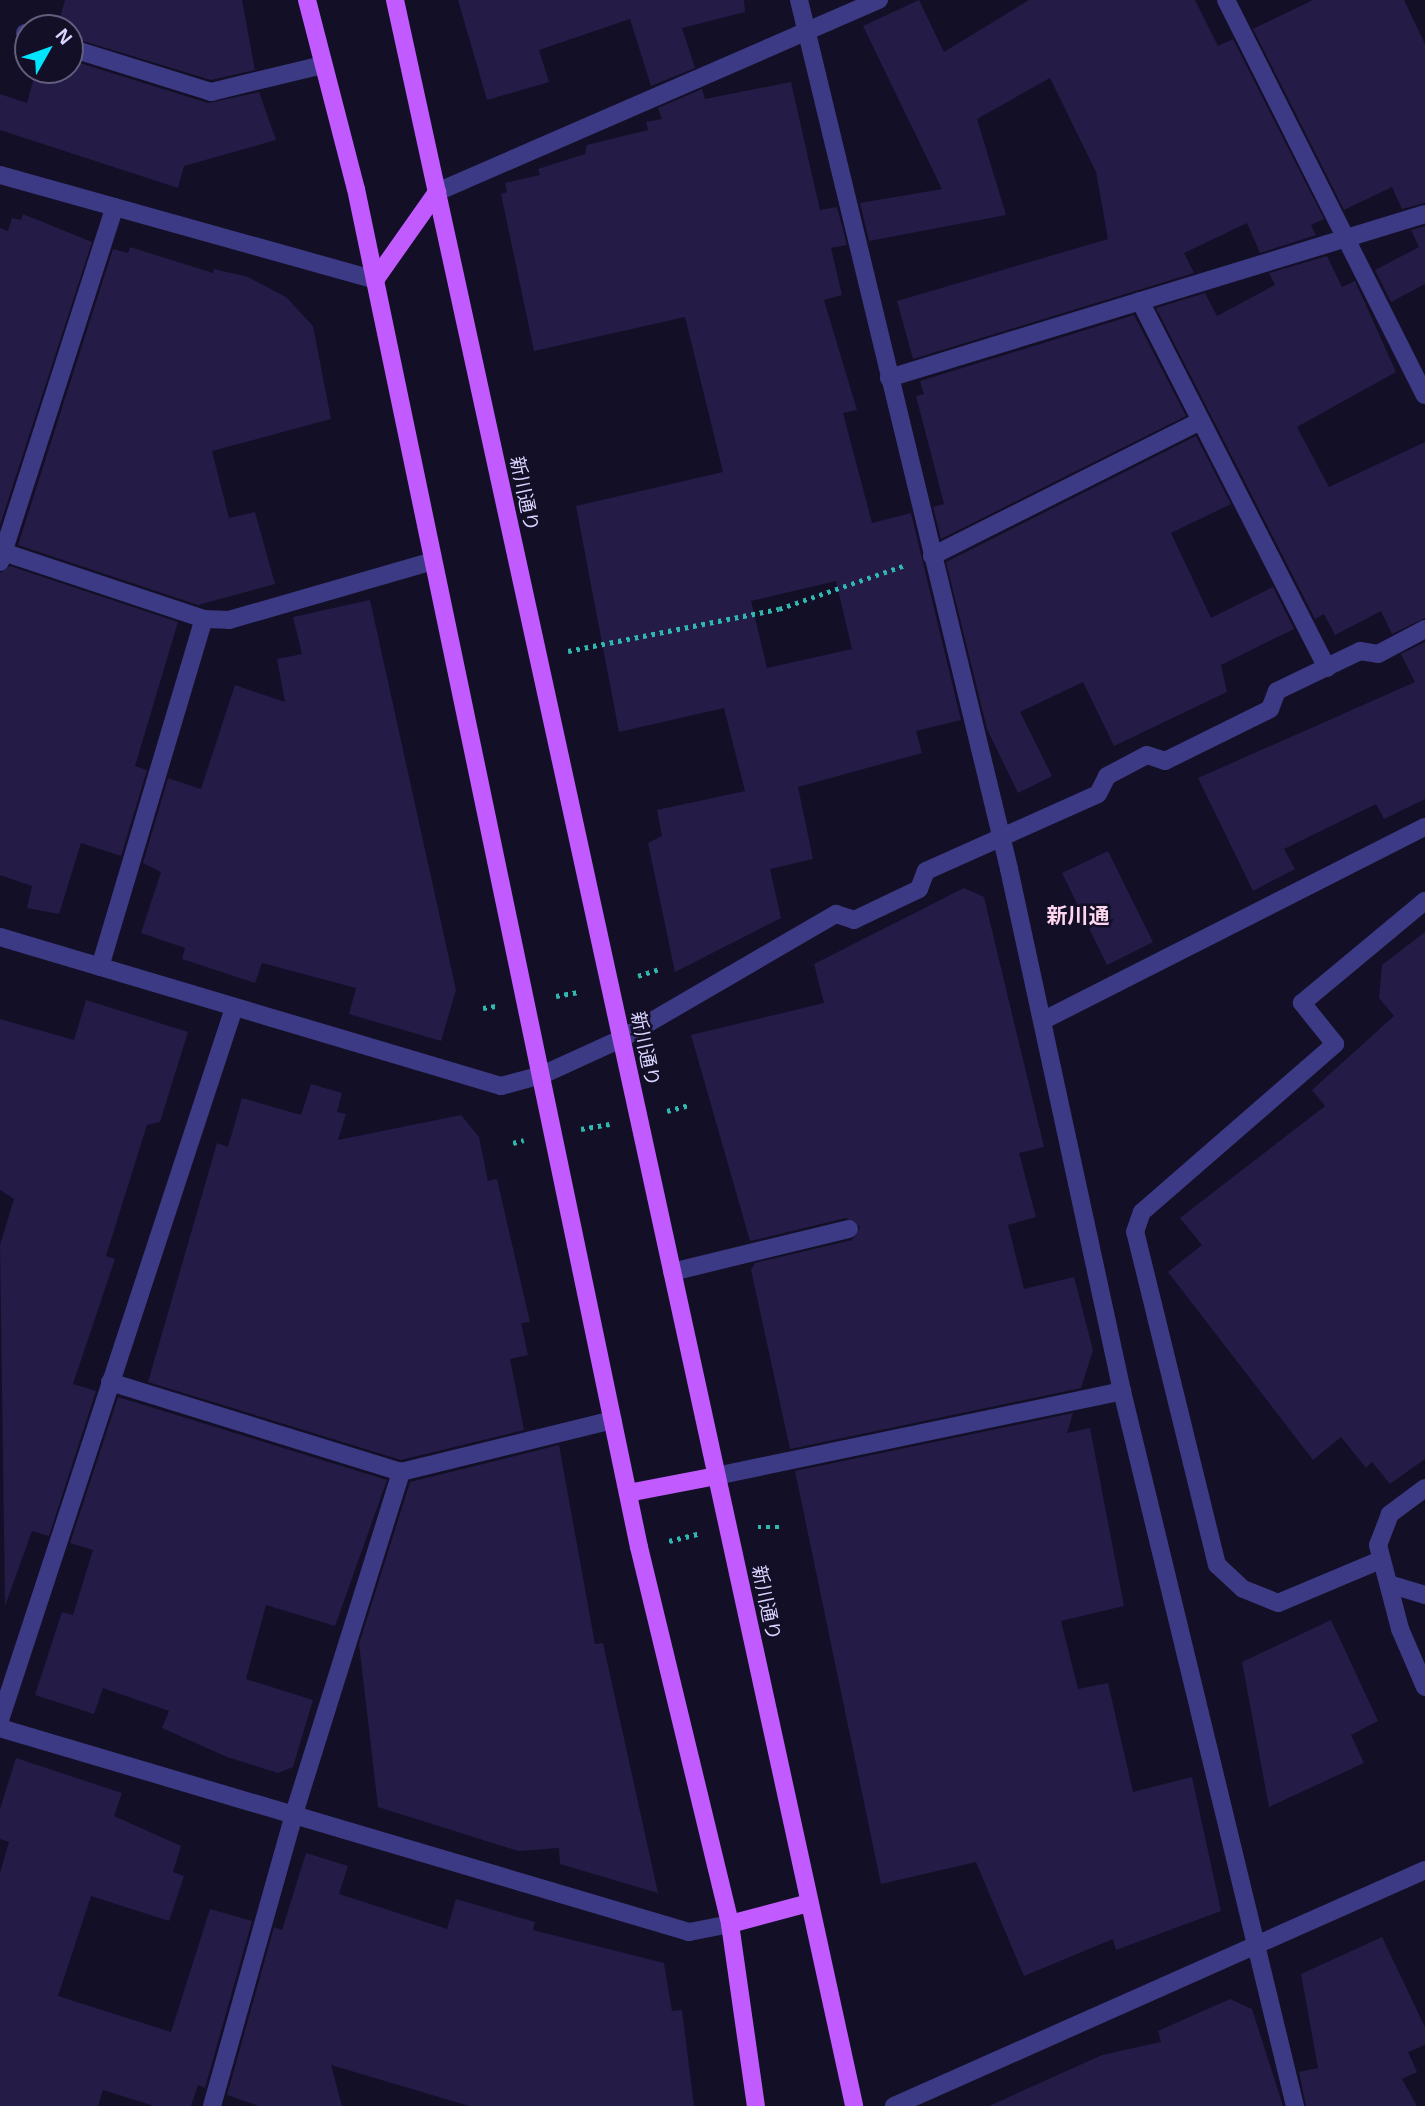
<!DOCTYPE html>
<meta charset="utf-8">
<style>
body{margin:0}
#map{position:relative;width:1425px;height:2106px;overflow:hidden;background:#130f26;font-family:Helvetica,"Noto Sans JP",sans-serif}
div>[style]{position:absolute}
.building>*{inset:0;background:#241b47}
.path>*{height:4.5px;margin-top:-2.25px;transform-origin:0;background:repeating-linear-gradient(90deg,#2fb8b0 0 3.5px,transparent 0 8.5px)}
.minor>*{height:18px;margin:-9px;padding:0 9px;transform-origin:9px;border-radius:9px;background:#3d3a85}
.major>*{height:18px;margin:-9px;padding:0 9px;transform-origin:9px;border-radius:9px;background:#c25bff}
span{translate:-50% -50%;white-space:nowrap;text-align:center;line-height:1.15;-webkit-text-stroke:5px #130f26;paint-order:stroke}
.street-label{font-size:19px;color:#d9d4ff}
.neighbourhood-label{font-size:21px;color:#ffd6f0;font-weight:700}
.north{position:absolute;left:14px;top:14px;width:70px;height:70px;box-sizing:border-box;background:#130f26;border:2px solid #625e7d;border-radius:50%;rotate:50deg;font-size:19px;font-weight:700;line-height:28px;text-align:center;color:#d9d4ff}
.north::after{content:'';display:block;margin:auto;width:24px;height:32px;background:#00e5ff;clip-path:polygon(50% 0,100% 100%,50% 72%,0 100%)}
</style>
<div id="map">
<div class="building">
<div style="clip-path:polygon(65px 0,242px 0,255px 70px,211px 80px,70px 37px,70px 28px,57px 28px)"></div>
<div style="clip-path:polygon(458px 0,744px 0,745px 12px,682px 28px,695px 68px,651px 86px,630px 19px,539px 50px,549px 82px,487px 100px)"></div>
<div style="clip-path:polygon(919px 0,944px 52px,1029px 0,1195px 0,1218px 46px,1233px 39px,1324px 219px,1311px 225px,1316px 235px,1260px 253px,1247px 223px,1184px 253px,1194px 273px,913px 359px,897px 301px,1108px 239px,1096px 172px,1050px 78px,977px 119px,1006px 215px,869px 241px,860px 203px,942px 189px,863px 26px)"></div>
<div style="clip-path:polygon(1313px 0,1404px 0,1425px 44px,1425px 203px,1402px 209px,1392px 187px,1344px 210px,1253px 29px)"></div>
<div style="clip-path:polygon(70px 60px,208px 103px,259px 92px,276px 140px,184px 166px,178px 188px,0 130px,0 94px,27px 103px,36px 70px,70px 70px)"></div>
<div style="clip-path:polygon(evenodd,791px 82px,820px 210px,837px 207px,847px 245px,831px 248px,842px 295px,824px 300px,857px 410px,843px 413px,872px 523px,911px 513px,961px 720px,916px 731px,922px 753px,798px 787px,813px 859px,770px 869px,781px 918px,675px 972px,648px 843px,662px 836px,657px 810px,745px 791px,724px 708px,619px 732px,576px 506px,723px 472px,685px 317px,534px 351px,501px 194px,507px 192px,505px 183px,540px 175px,538px 169px,585px 154px,587px 145px,648px 130px,646px 122px,662px 119px,658px 108px,702px 89px,705px 99px,791px 82px,836px 581px,852px 649px,767px 668px,751px 601px,836px 581px)"></div>
<div style="clip-path:polygon(23px 214px,92px 242px,0 525px,0 228px,8px 231px,12px 218px,21px 220px)"></div>
<div style="clip-path:polygon(1425px 226px,1425px 284px,1391px 302px,1375px 270px,1419px 247px,1411px 230px)"></div>
<div style="clip-path:polygon(130px 247px,213px 273px,214px 269px,248px 277px,286px 297px,313px 326px,331px 419px,212px 451px,229px 518px,255px 512px,275px 584px,198px 605px,18px 545px,113px 249px,128px 253px)"></div>
<div style="clip-path:polygon(1327px 256px,1342px 287px,1355px 281px,1396px 372px,1297px 427px,1329px 487px,1425px 442px,1425px 618px,1392px 634px,1381px 611px,1335px 635px,1324px 614px,1315px 619px,1156px 308px,1205px 293px,1217px 316px,1275px 285px,1269px 273px)"></div>
<div style="clip-path:polygon(1134px 315px,1186px 416px,941px 539px,933px 507px,944px 504px,916px 396px,924px 394px,920px 381px)"></div>
<div style="clip-path:polygon(1196px 436px,1231px 504px,1171px 533px,1211px 618px,1273px 587px,1294px 629px,1221px 665px,1227px 692px,1114px 746px,1083px 682px,1020px 712px,1052px 776px,1018px 793px,987px 729px,946px 562px)"></div>
<div style="clip-path:polygon(10px 566px,178px 622px,135px 766px,147px 770px,121px 856px,81px 843px,59px 914px,27px 908px,32px 886px,0 875px,0 573px)"></div>
<div style="clip-path:polygon(370px 600px,456px 990px,441px 1041px,349px 1014px,356px 988px,262px 963px,255px 983px,182px 959px,185px 948px,141px 933px,161px 872px,143px 863px,168px 778px,201px 789px,235px 685px,285px 702px,277px 659px,302px 654px,293px 617px)"></div>
<div style="clip-path:polygon(1425px 642px,1425px 799px,1384px 819px,1376px 804px,1284px 849px,1295px 869px,1253px 891px,1198px 778px,1415px 682px,1401px 654px)"></div>
<div style="clip-path:polygon(1108px 851px,1153px 942px,1107px 965px,1062px 873px)"></div>
<div style="clip-path:polygon(964px 888px,984px 897px,1044px 1147px,1019px 1153px,1036px 1217px,1008px 1225px,1024px 1289px,1074px 1277px,1093px 1350px,1081px 1388px,790px 1449px,751px 1270px,755px 1263px,852px 1240px,860px 1227px,846px 1218px,750px 1241px,691px 1035px,824px 1003px,814px 964px)"></div>
<div style="clip-path:polygon(1425px 932px,1425px 1459px,1390px 1484px,1372px 1462px,1366px 1468px,1341px 1437px,1313px 1460px,1168px 1272px,1202px 1245px,1180px 1218px,1325px 1106px,1312px 1090px,1394px 1016px,1379px 998px,1382px 965px)"></div>
<div style="clip-path:polygon(86px 1000px,188px 1032px,160px 1122px,147px 1125px,106px 1256px,115px 1259px,73px 1384px,96px 1391px,49px 1536px,32px 1531px,5px 1606px,0 1245px,14px 1199px,0 1190px,0 1019px,74px 1040px)"></div>
<div style="clip-path:polygon(311px 1084px,342px 1093px,337px 1112px,346px 1114px,338px 1140px,461px 1115px,479px 1137px,488px 1181px,497px 1179px,530px 1322px,521px 1323px,528px 1355px,510px 1359px,524px 1430px,401px 1460px,148px 1382px,217px 1143px,228px 1147px,242px 1098px,301px 1115px)"></div>
<div style="clip-path:polygon(118px 1397px,387px 1480px,335px 1626px,266px 1605px,246px 1679px,313px 1700px,293px 1767px,278px 1773px,227px 1757px,162px 1728px,169px 1711px,103px 1688px,94px 1714px,35px 1695px,62px 1612px,73px 1615px,93px 1550px,70px 1543px)"></div>
<div style="clip-path:polygon(1073px 1413px,1067px 1433px,1090px 1428px,1124px 1606px,1061px 1621px,1078px 1689px,1108px 1683px,1133px 1792px,1192px 1777px,1221px 1911px,1116px 1950px,1113px 1939px,1024px 1976px,976px 1862px,881px 1884px,795px 1471px)"></div>
<div style="clip-path:polygon(559px 1445px,595px 1644px,603px 1643px,658px 1893px,560px 1864px,559px 1848px,518px 1851px,378px 1807px,359px 1644px,410px 1482px)"></div>
<div style="clip-path:polygon(1331px 1620px,1378px 1721px,1351px 1735px,1364px 1763px,1269px 1807px,1242px 1662px)"></div>
<div style="clip-path:polygon(16px 1758px,122px 1793px,114px 1816px,181px 1846px,173px 1872px,184px 1876px,169px 1921px,91px 1896px,58px 1996px,171px 2032px,210px 1909px,252px 1921px,205px 2088px,198px 2085px,191px 2106px,154px 2106px,103px 2090px,98px 2106px,0 2106px,0 1873px,9px 1842px,0 1839px,0 1809px)"></div>
<div style="clip-path:polygon(306px 1853px,348px 1866px,339px 1894px,447px 1929px,456px 1899px,535px 1922px,533px 1930px,664px 1963px,672px 2011px,682px 2010px,694px 2106px,469px 2106px,331px 2065px,342px 2106px,259px 2106px,227px 2095px,274px 1927px,282px 1930px)"></div>
<div style="clip-path:polygon(1382px 1937px,1425px 2027px,1425px 2045px,1408px 2052px,1417px 2072px,1402px 2079px,1417px 2106px,1306px 2106px,1299px 2072px,1318px 2068px,1301px 1974px)"></div>
<div style="clip-path:polygon(1230px 1999px,1252px 2009px,1283px 2106px,989px 2106px,1102px 2055px,1161px 2042px,1158px 2031px)"></div>
</div>
<div class="path">
<div style="left:568px;top:651px;width:215px;rotate:-11.3deg"></div>
<div style="left:779px;top:609px;width:133px;rotate:-19.2deg"></div>
<div style="left:638px;top:976px;width:23px;rotate:-18deg"></div>
<div style="left:556px;top:996px;width:23px;rotate:-10deg"></div>
<div style="left:483px;top:1008px;width:13px;rotate:-9deg"></div>
<div style="left:667px;top:1111px;width:23px;rotate:-15deg"></div>
<div style="left:581px;top:1129px;width:29px;rotate:-10deg"></div>
<div style="left:513px;top:1143px;width:11px;rotate:-15deg"></div>
<div style="left:758px;top:1527px;width:21px"></div>
<div style="left:669px;top:1541px;width:30px;rotate:-14deg"></div>
</div>
<div class="minor">
<div style="left:799px;top:0;width:894px;rotate:76.41deg"></div>
<div style="left:1009px;top:869px;width:534px;rotate:77.79deg"></div>
<div style="left:1122px;top:1391px;width:736px;rotate:76.4deg"></div>
<div style="left:1226px;top:0;width:442px;rotate:63.3deg"></div>
<div style="left:25px;top:33px;width:3px;rotate:18deg"></div>
<div style="left:70px;top:48px;width:148px;rotate:17.3deg"></div>
<div style="left:211px;top:92px;width:115px;rotate:-13.6deg"></div>
<div style="left:0;top:175px;width:389px;rotate:15.6deg"></div>
<div style="left:437px;top:192px;width:482px;rotate:-23.5deg"></div>
<div style="left:1140px;top:301px;width:412px;rotate:63deg"></div>
<div style="left:889px;top:378px;width:561px;rotate:-17.01deg"></div>
<div style="left:3px;top:552px;width:212px;rotate:18.4deg"></div>
<div style="left:204px;top:619px;width:25px;rotate:2deg"></div>
<div style="left:229px;top:620px;width:212px;rotate:-16.1deg"></div>
<div style="left:932px;top:556px;width:301px;rotate:-26.7deg"></div>
<div style="left:0;top:562px;width:373px;rotate:-72.1deg"></div>
<div style="left:0;top:937px;width:523px;rotate:16.56deg"></div>
<div style="left:501px;top:1086px;width:42px;rotate:-15deg"></div>
<div style="left:542px;top:1075px;width:87px;rotate:-24.5deg"></div>
<div style="left:621px;top:1039px;width:249px;rotate:-30.2deg"></div>
<div style="left:836px;top:914px;width:19px;rotate:18deg"></div>
<div style="left:854px;top:920px;width:72px;rotate:-25.5deg"></div>
<div style="left:919px;top:889px;width:19px;rotate:-69deg"></div>
<div style="left:926px;top:871px;width:188px;rotate:-24.1deg"></div>
<div style="left:1098px;top:794px;width:20px;rotate:-63deg"></div>
<div style="left:1107px;top:776px;width:45px;rotate:-27.7deg"></div>
<div style="left:1147px;top:755px;width:19px;rotate:18deg"></div>
<div style="left:1165px;top:761px;width:117px;rotate:-26.3deg"></div>
<div style="left:1270px;top:709px;width:19px;rotate:-69deg"></div>
<div style="left:1277px;top:691px;width:92px;rotate:-25.7deg"></div>
<div style="left:1360px;top:651px;width:18px;rotate:9deg"></div>
<div style="left:1378px;top:654px;width:53px;rotate:-28deg"></div>
<div style="left:100px;top:967px;width:363px;rotate:-73.4deg"></div>
<div style="left:1042px;top:1021px;width:429px;rotate:-26.9deg"></div>
<div style="left:672px;top:1272px;width:182px;rotate:-13.7deg"></div>
<div style="left:110px;top:1382px;width:305px;rotate:17.2deg"></div>
<div style="left:401px;top:1472px;width:218px;rotate:-13.8deg"></div>
<div style="left:716px;top:1476px;width:415px;rotate:-11.8deg"></div>
<div style="left:1425px;top:1488px;width:44px;rotate:143.4deg"></div>
<div style="left:1390px;top:1514px;width:33px;rotate:111deg"></div>
<div style="left:1378px;top:1545px;width:87px;rotate:75.3deg"></div>
<div style="left:1400px;top:1629px;width:63px;rotate:66.7deg"></div>
<div style="left:1378px;top:1561px;width:108px;rotate:157.2deg"></div>
<div style="left:1278px;top:1603px;width:38px;rotate:-158deg"></div>
<div style="left:1243px;top:1589px;width:35px;rotate:-137deg"></div>
<div style="left:1217px;top:1565px;width:343px;rotate:-103.8deg"></div>
<div style="left:1135px;top:1232px;width:21px;rotate:-71deg"></div>
<div style="left:1142px;top:1212px;width:256px;rotate:-41deg"></div>
<div style="left:1335px;top:1044px;width:53px;rotate:-128.8deg"></div>
<div style="left:1302px;top:1003px;width:160px;rotate:-39.7deg"></div>
<div style="left:1389px;top:1584px;width:38px;rotate:17deg"></div>
<div style="left:0;top:1720px;width:746px;rotate:-71.81deg"></div>
<div style="left:0;top:1728px;width:719px;rotate:16.49deg"></div>
<div style="left:689px;top:1932px;width:42px;rotate:-11deg"></div>
<div style="left:212px;top:2106px;width:300px;rotate:-74.3deg"></div>
<div style="left:293px;top:1817px;width:362px;rotate:-72.6deg"></div>
<div style="left:894px;top:2106px;width:581px;rotate:-23.96deg"></div>
</div>
<div class="major">
<div style="left:307px;top:0;width:195px;rotate:75.5deg"></div>
<div style="left:356px;top:189px;width:1387px;rotate:78.23deg"></div>
<div style="left:639px;top:1547px;width:388px;rotate:76.4deg"></div>
<div style="left:730px;top:1924px;width:184px;rotate:81.9deg"></div>
<div style="left:395px;top:0;width:2155px;rotate:77.7deg"></div>
<div style="left:375px;top:280px;width:108px;rotate:-54.8deg"></div>
<div style="left:628px;top:1493px;width:90px;rotate:-10.9deg"></div>
<div style="left:730px;top:1924px;width:82px;rotate:-14.9deg"></div>
</div>
<div class="street-label">
<span style="left:524px;top:494px;rotate:78deg">新川通り</span>
<span style="left:645px;top:1049px;rotate:78deg">新川通り</span>
<span style="left:766px;top:1603px;rotate:78deg">新川通り</span>
</div>
<div class="neighbourhood-label">
<span style="left:1078px;top:916px">新川通</span>
</div>
<div class="north">N</div>
</div>
